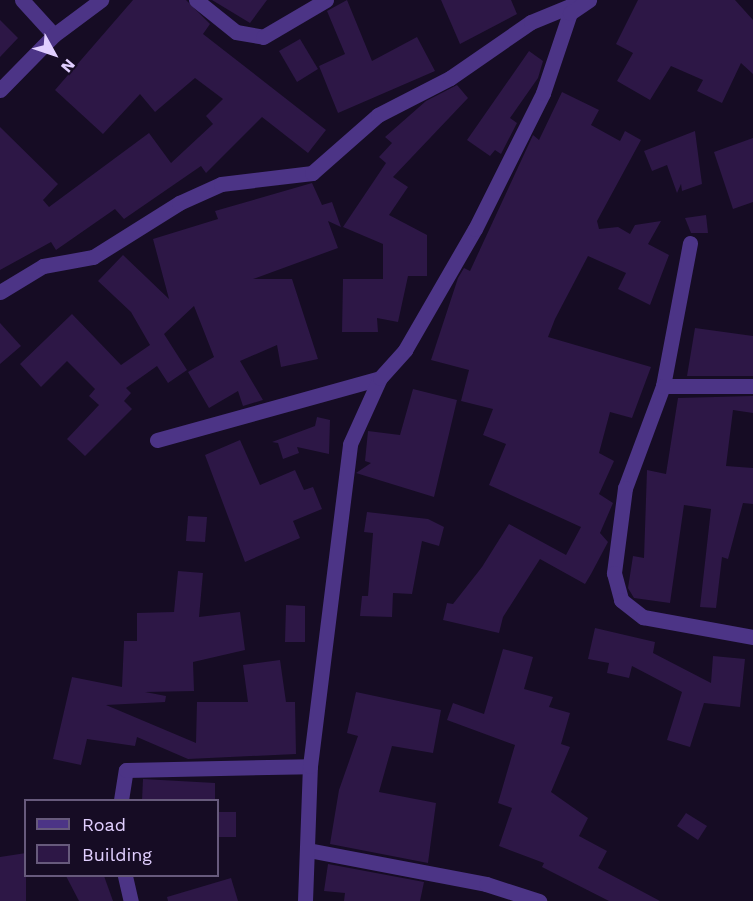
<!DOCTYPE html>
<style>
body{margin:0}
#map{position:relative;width:753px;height:901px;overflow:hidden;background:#160c24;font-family:"Work Sans",sans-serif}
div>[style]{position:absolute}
.building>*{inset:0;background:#2d1746}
.minor>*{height:15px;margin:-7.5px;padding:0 7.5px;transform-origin:7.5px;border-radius:7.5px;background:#4c3486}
span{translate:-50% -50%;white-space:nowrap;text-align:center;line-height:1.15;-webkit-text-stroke:4.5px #160c24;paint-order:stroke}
.legend{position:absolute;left:24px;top:799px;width:195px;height:78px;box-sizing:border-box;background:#160c24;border:2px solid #675a7c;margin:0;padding:8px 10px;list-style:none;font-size:18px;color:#e1cfff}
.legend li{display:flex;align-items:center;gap:12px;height:30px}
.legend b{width:30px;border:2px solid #675a7c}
.north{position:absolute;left:24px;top:24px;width:60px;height:60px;-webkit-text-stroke:4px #160c24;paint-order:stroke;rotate:130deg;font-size:16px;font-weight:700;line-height:24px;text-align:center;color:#e1cfff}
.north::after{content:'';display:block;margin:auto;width:21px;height:27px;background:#e1cfff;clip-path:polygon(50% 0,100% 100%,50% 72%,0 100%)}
</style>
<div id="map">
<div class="building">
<div style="clip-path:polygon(133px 0,186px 0,210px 24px,203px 34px,326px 130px,308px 153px,262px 117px,206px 173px,201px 166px,124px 219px,115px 209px,56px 250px,51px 242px,0 270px,0 127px,58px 184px,43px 200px,49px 207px,149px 133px,171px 163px,213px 124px,206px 116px,223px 99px,195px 78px,155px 112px,140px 94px,103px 134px,55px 90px)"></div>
<div style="clip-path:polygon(212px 0,267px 0,250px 23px)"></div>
<div style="clip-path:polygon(347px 0,372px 61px,417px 37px,435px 71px,338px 113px,319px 66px,345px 54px,327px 11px)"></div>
<div style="clip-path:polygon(441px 0,511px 0,517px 14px,460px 44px)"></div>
<div style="clip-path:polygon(638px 0,735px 0,753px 20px,753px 74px,741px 63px,722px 103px,697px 91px,703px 80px,671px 66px,650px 100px,617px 81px,633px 53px,616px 44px)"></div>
<div style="clip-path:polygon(0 20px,18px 38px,0 57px)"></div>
<div style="clip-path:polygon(300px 39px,318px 69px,297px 82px,279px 51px)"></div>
<div style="clip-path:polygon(529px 51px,543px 61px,538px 78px,510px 118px,517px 123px,501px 154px,495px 150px,490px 156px,467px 140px)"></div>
<div style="clip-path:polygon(457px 85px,468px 98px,393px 177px,408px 187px,389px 215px,427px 235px,427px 276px,408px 276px,398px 322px,377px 318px,378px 332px,342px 332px,343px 279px,383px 279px,383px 244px,343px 227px,386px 163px,379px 157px,392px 143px,385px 137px,426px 101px)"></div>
<div style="clip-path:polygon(562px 92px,599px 110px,591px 125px,620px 141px,625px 131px,641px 140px,597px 221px,599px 229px,618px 227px,630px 234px,635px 225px,661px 221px,648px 244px,669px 255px,650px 305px,618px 289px,626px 273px,588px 256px,555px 319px,548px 337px,651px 367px,632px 418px,610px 412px,599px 453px,614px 461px,599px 494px,613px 503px,600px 533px,608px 542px,591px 574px,585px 584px,540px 559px,503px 617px,499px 633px,443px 620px,447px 603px,453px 604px,482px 567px,509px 524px,566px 555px,581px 527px,489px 485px,506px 444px,483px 435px,493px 409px,461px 401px,469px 370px,431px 360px,458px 278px,464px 268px,470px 271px,533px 135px,539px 140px)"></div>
<div style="clip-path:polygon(695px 131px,702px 184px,682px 191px,681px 184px,677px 193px,667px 165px,652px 171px,644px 151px)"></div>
<div style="clip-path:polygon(753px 138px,753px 202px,733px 209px,714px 152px)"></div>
<div style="clip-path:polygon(312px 183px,322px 205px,332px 202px,341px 227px,328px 221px,338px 248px,253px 279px,292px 279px,318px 359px,281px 367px,277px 345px,240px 361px,263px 400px,243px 406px,238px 391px,209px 408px,188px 372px,214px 357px,194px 306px,164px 334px,187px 370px,168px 383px,157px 366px,126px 388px,131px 393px,124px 401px,132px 409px,85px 456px,67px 439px,99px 405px,89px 396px,95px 389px,67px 361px,41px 387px,20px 364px,72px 314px,121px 365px,150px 345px,131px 312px,98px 281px,123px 255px,169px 299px,153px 239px,218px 219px,215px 211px)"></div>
<div style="clip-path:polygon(706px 215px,708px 233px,691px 233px,685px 218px)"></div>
<div style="clip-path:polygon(0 323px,21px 346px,0 364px)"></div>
<div style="clip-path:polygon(695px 328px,753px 336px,753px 376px,687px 376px)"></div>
<div style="clip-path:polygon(413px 389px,457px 400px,434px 497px,356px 473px,371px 463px,365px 461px,368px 431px,400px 435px)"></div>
<div style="clip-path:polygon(753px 396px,753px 413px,733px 410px,726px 466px,753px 468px,753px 504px,743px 503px,728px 559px,722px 557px,716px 608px,700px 607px,711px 509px,684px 505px,670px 603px,634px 598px,628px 588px,633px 556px,644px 558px,647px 470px,666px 474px,678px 398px)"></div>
<div style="clip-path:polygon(317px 417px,330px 420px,329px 454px,297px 447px,299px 453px,283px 459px,278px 443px,272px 442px,315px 426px)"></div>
<div style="clip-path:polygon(240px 440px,260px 485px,295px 470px,304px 490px,313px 487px,322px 509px,293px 521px,300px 538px,245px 562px,205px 455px)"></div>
<div style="clip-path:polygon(367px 512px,428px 519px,444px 527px,439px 546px,422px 541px,412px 594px,393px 593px,392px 617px,360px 616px,362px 596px,368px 596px,373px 533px,364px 532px)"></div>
<div style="clip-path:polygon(188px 516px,207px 517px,205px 542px,186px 541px)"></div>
<div style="clip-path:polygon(178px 571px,203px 573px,199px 617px,240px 612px,245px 650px,193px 662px,194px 691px,145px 692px,166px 696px,165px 702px,106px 705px,196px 743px,197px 702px,248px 702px,243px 665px,280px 660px,286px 702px,295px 702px,296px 754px,188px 759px,137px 737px,135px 746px,87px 739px,81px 765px,53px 759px,72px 677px,122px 687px,124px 641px,137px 641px,137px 613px,174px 612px)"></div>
<div style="clip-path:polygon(286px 605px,305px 606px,305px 642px,285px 642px)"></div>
<div style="clip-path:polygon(595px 628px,655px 642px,653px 653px,711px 683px,713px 656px,745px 659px,740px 707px,704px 703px,690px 747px,667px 740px,682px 692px,632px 666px,629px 678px,607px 673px,609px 663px,588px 659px)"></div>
<div style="clip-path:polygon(503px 649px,533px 657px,524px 689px,553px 697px,549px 707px,570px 713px,561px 744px,570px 747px,551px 792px,588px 818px,579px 836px,607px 851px,598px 868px,660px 901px,609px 901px,542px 867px,544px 863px,499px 846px,512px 808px,498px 803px,515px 745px,447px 720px,453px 703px,484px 714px)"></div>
<div style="clip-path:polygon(356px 692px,441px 710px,433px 753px,392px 746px,379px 792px,436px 803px,428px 863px,330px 844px,339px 790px,358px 736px,347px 733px)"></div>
<div style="clip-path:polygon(143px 779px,215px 783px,215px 801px,142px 801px)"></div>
<div style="clip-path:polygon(218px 812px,236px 812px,236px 837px,218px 837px)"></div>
<div style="clip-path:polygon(686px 813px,707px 826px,698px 840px,677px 826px)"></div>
<div style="clip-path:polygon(26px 853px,26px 901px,0 901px,0 857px)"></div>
<div style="clip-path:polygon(328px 864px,424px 882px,420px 901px,344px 901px,345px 893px,324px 891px)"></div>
<div style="clip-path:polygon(66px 876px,104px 876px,113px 901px,79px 901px)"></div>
<div style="clip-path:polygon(231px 878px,238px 901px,168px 901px,167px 897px)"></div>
</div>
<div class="minor">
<div style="left:22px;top:0;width:47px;rotate:47.6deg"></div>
<div style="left:196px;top:0;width:51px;rotate:38.7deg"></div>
<div style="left:236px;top:32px;width:27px;rotate:10deg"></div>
<div style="left:263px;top:37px;width:73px;rotate:-30.4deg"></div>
<div style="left:0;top:90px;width:77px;rotate:-45.5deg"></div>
<div style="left:54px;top:35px;width:59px;rotate:-36.7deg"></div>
<div style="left:690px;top:243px;width:146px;rotate:100.7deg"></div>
<div style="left:663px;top:386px;width:109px;rotate:110.4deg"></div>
<div style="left:625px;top:488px;width:86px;rotate:97.4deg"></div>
<div style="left:614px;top:573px;width:28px;rotate:75deg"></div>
<div style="left:621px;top:600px;width:28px;rotate:38deg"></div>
<div style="left:643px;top:617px;width:112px;rotate:10.3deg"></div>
<div style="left:0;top:292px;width:50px;rotate:-31.2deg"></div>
<div style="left:43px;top:266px;width:51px;rotate:-10.2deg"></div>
<div style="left:93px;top:257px;width:102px;rotate:-32.1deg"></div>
<div style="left:179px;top:203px;width:46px;rotate:-24.3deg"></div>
<div style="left:221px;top:184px;width:92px;rotate:-6.9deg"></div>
<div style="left:312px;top:173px;width:88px;rotate:-41.3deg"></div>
<div style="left:378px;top:115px;width:81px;rotate:-27.2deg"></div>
<div style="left:450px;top:78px;width:98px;rotate:-34.7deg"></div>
<div style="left:531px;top:22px;width:50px;rotate:-22.4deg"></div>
<div style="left:663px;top:386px;width:90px"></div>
<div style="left:157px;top:440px;width:231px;rotate:-15.5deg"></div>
<div style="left:121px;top:800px;width:30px;rotate:-81deg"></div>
<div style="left:126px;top:770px;width:184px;rotate:-1.2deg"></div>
<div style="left:308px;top:850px;width:181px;rotate:10.8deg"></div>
<div style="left:486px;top:884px;width:56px;rotate:17.8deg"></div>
<div style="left:125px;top:876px;width:26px;rotate:77deg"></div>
<div style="left:305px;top:901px;width:135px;rotate:-87.9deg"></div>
<div style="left:310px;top:766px;width:324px;rotate:-82.9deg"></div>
<div style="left:350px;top:444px;width:72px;rotate:-65.6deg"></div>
<div style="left:380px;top:378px;width:38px;rotate:-48deg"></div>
<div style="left:405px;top:350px;width:140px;rotate:-60deg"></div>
<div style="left:475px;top:229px;width:152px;rotate:-63.4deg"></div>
<div style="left:543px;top:93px;width:84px;rotate:-71.4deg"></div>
<div style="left:570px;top:13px;width:23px;rotate:-34deg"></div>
</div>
<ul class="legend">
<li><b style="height:8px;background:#4c3486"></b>Road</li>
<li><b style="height:16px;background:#2d1746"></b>Building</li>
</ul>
<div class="north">N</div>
</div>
